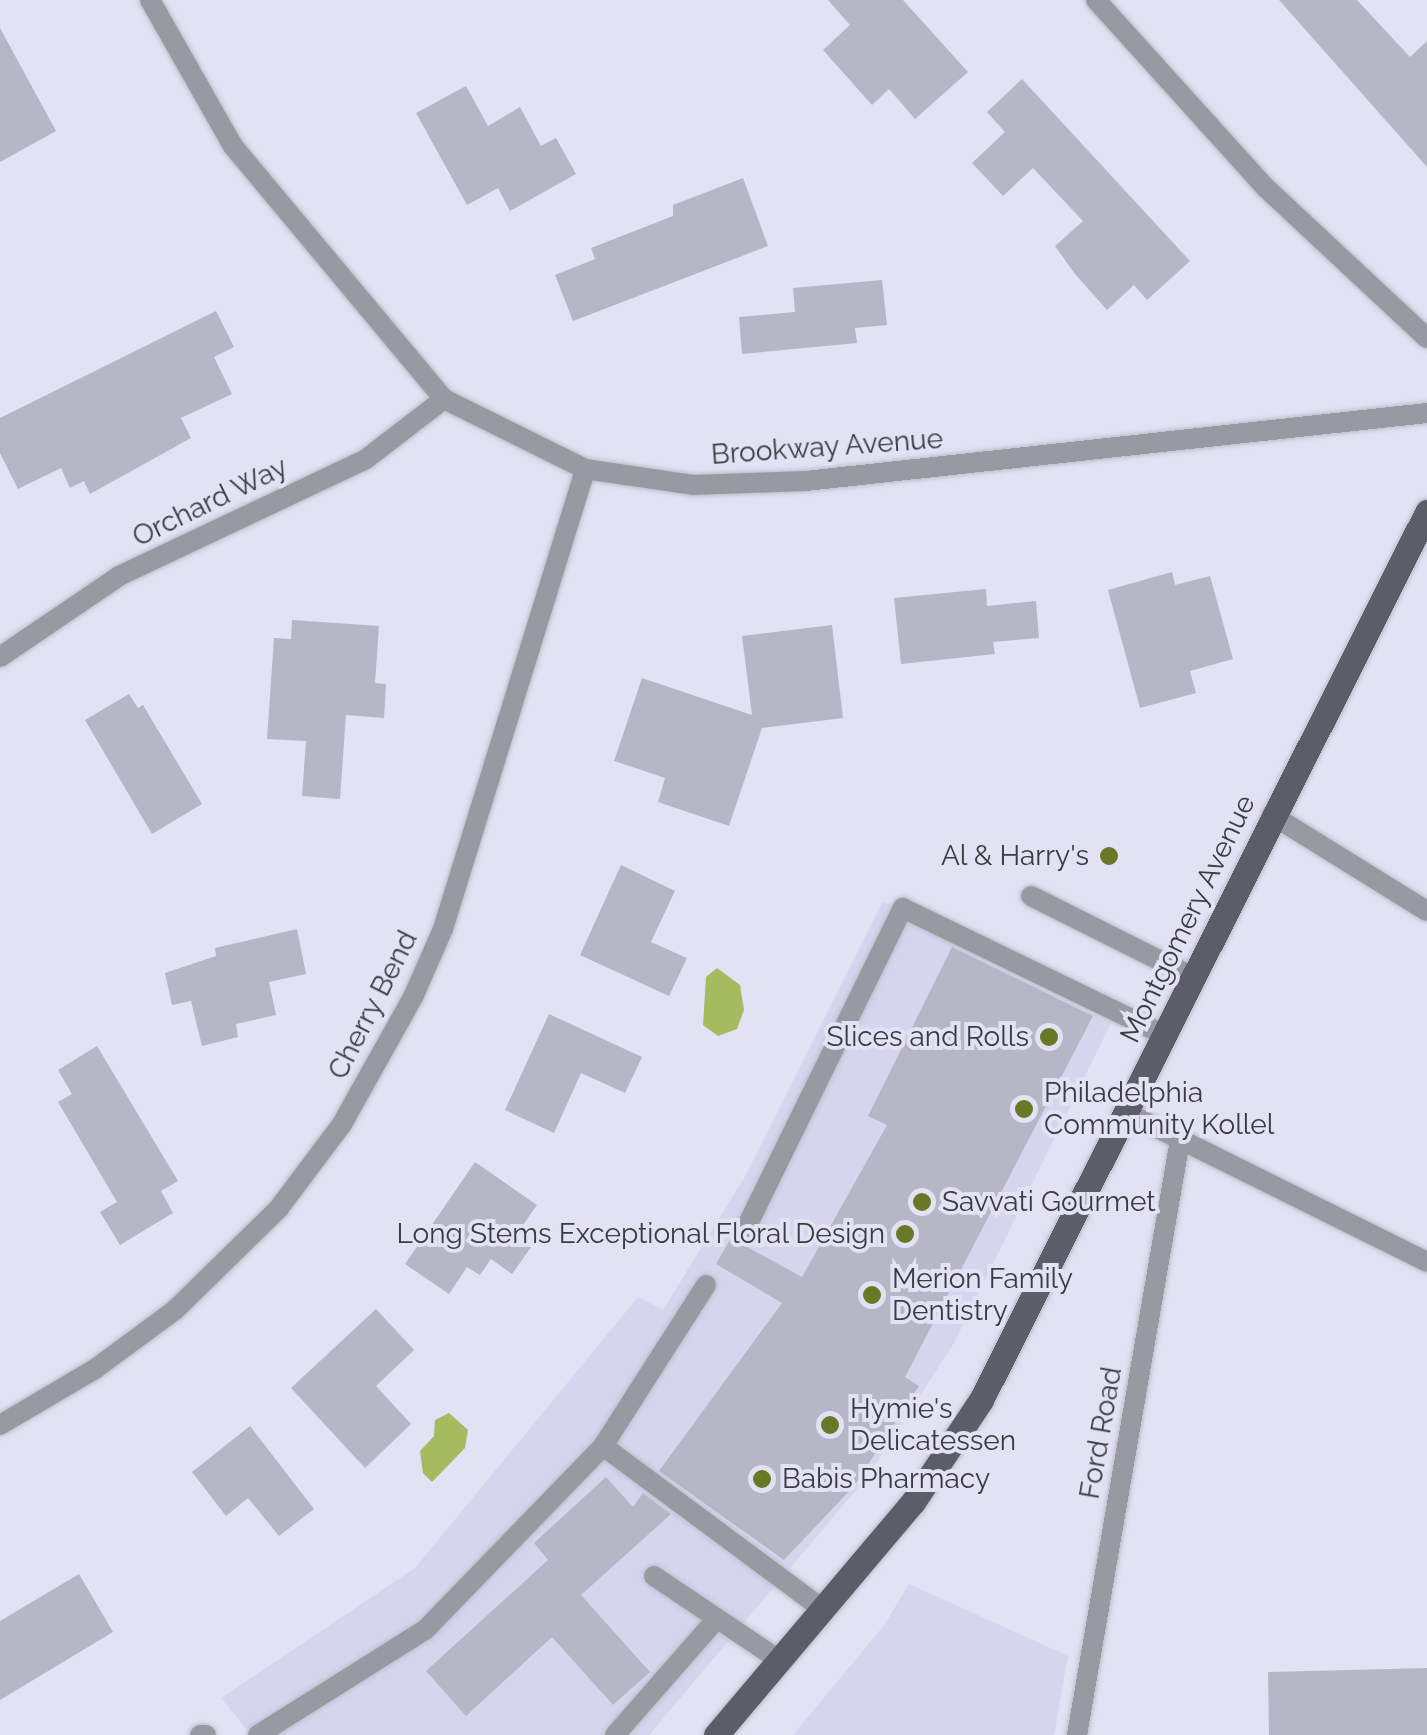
<!DOCTYPE html>
<style>
body{margin:0}
#map{position:relative;width:1427px;height:1735px;overflow:hidden;background:#e1e2f3;font-family:Raleway,sans-serif}
div>[style]{position:absolute}
.built>*{inset:0;background:#d5d6ee}
.water>*{inset:0;background:#a6bb5f}
.building>*{inset:0;background:#b6b6c6}
.roads{filter:drop-shadow(0 0 2px #bcbdcc) drop-shadow(0 0 2px #bcbdcc)}
.lane>*{height:20px;margin:-10px;padding:0 10px;transform-origin:10px;border-radius:10px;background:#999aa1}
.street>*{height:20px;margin:-10px;padding:0 10px;transform-origin:10px;border-radius:10px;background:#999aa1}
.primary>*{height:25px;margin:-12.5px;padding:0 12.5px;transform-origin:12.5px;border-radius:12.5px;background:#5d5d69}
.dots>*{width:28px;height:28px;translate:-50% -50%;box-sizing:border-box;border:5px solid #e1e2f3;border-radius:50%}
span{translate:-50% -50%;white-space:nowrap;text-align:center;line-height:1.15;-webkit-text-stroke:8px #e1e2f3;paint-order:stroke}
.street-label{font-size:28px;color:#3b3b42}
.poi-label{font-size:28px;color:#3b3b42}
.right{translate:-100% -50%;text-align:right}
.left{translate:0 -50%;text-align:left}
</style>
<div id="map">
<div class="built">
<div style="clip-path:polygon(883px 901px,1111px 1023px,954px 1343px,868px 1476px,649px 1735px,251px 1735px,221px 1698px,415px 1568px,638px 1297px,663px 1310px,747px 1173px)"></div>
<div style="clip-path:polygon(909px 1584px,1068px 1656px,1054px 1735px,793px 1735px,885px 1624px)"></div>
</div>
<div class="water">
<div style="clip-path:polygon(717px 968px,740px 985px,744px 1010px,737px 1029px,718px 1036px,703px 1025px,706px 977px)"></div>
<div style="clip-path:polygon(449px 1413px,468px 1430px,465px 1448px,432px 1482px,423px 1473px,420px 1451px,434px 1436px,435px 1420px)"></div>
</div>
<div class="building">
<div style="clip-path:polygon(828px 0,903px 0,968px 72px,915px 119px,889px 89px,872px 105px,823px 50px,850px 25px)"></div>
<div style="clip-path:polygon(1279px 0,1357px 0,1410px 57px,1427px 41px,1427px 167px)"></div>
<div style="clip-path:polygon(0 28px,56px 131px,0 162px)"></div>
<div style="clip-path:polygon(1022px 79px,1190px 261px,1147px 300px,1134px 285px,1107px 310px,1075px 274px,1055px 246px,1083px 221px,1033px 168px,1003px 196px,972px 163px,1005px 132px,987px 112px)"></div>
<div style="clip-path:polygon(466px 86px,488px 126px,520px 107px,541px 146px,556px 138px,576px 174px,510px 211px,498px 188px,467px 205px,416px 113px)"></div>
<div style="clip-path:polygon(743px 178px,768px 246px,573px 321px,555px 275px,595px 259px,591px 248px,673px 216px,673px 205px)"></div>
<div style="clip-path:polygon(882px 280px,887px 325px,855px 328px,857px 343px,742px 354px,739px 317px,795px 312px,793px 288px)"></div>
<div style="clip-path:polygon(216px 311px,234px 347px,214px 357px,232px 394px,181px 418px,191px 438px,90px 494px,84px 481px,70px 488px,61px 468px,18px 489px,0 453px,0 418px)"></div>
<div style="clip-path:polygon(1172px 572px,1175px 585px,1210px 576px,1233px 659px,1190px 671px,1196px 693px,1140px 708px,1108px 590px)"></div>
<div style="clip-path:polygon(986px 589px,987px 606px,1036px 601px,1039px 638px,993px 642px,995px 654px,901px 664px,894px 598px)"></div>
<div style="clip-path:polygon(292px 620px,379px 626px,375px 683px,386px 684px,384px 718px,346px 715px,340px 799px,302px 796px,306px 741px,267px 739px,274px 638px,291px 639px)"></div>
<div style="clip-path:polygon(832px 625px,843px 718px,762px 728px,729px 826px,658px 802px,665px 778px,614px 761px,642px 678px,752px 715px,742px 636px)"></div>
<div style="clip-path:polygon(129px 694px,138px 708px,143px 705px,202px 804px,152px 834px,85px 720px)"></div>
<div style="clip-path:polygon(621px 865px,675px 891px,651px 942px,687px 958px,669px 996px,580px 955px)"></div>
<div style="clip-path:polygon(297px 929px,306px 974px,269px 982px,276px 1015px,236px 1024px,238px 1037px,202px 1046px,191px 1001px,172px 1005px,165px 973px,216px 956px,215px 948px)"></div>
<div style="clip-path:polygon(952px 947px,1093px 1016px,905px 1377px,919px 1386px,854px 1486px,784px 1560px,659px 1471px,782px 1303px,716px 1264px,731px 1238px,802px 1277px,887px 1125px,868px 1116px)"></div>
<div style="clip-path:polygon(549px 1014px,642px 1057px,625px 1093px,581px 1073px,554px 1133px,505px 1110px)"></div>
<div style="clip-path:polygon(97px 1046px,178px 1181px,161px 1191px,173px 1213px,120px 1245px,100px 1212px,117px 1202px,58px 1102px,72px 1094px,58px 1070px)"></div>
<div style="clip-path:polygon(475px 1162px,537px 1205px,523px 1225px,539px 1236px,512px 1274px,491px 1259px,480px 1275px,467px 1267px,449px 1294px,405px 1264px)"></div>
<div style="clip-path:polygon(376px 1309px,414px 1350px,376px 1386px,411px 1424px,365px 1468px,291px 1388px)"></div>
<div style="clip-path:polygon(250px 1426px,314px 1509px,279px 1536px,248px 1498px,226px 1516px,192px 1472px)"></div>
<div style="clip-path:polygon(606px 1477px,633px 1507px,643px 1493px,671px 1514px,581px 1595px,650px 1672px,613px 1705px,552px 1637px,466px 1716px,426px 1671px,548px 1560px,534px 1543px)"></div>
<div style="clip-path:polygon(79px 1574px,113px 1632px,0 1700px,0 1621px)"></div>
<div style="clip-path:polygon(1427px 1668px,1427px 1735px,1269px 1735px,1268px 1672px)"></div>
</div>
<div class="roads">
<div class="lane">
<div style="left:1272px;top:815px;width:182px;rotate:31.8deg"></div>
<div style="left:1031px;top:896px;width:181px;rotate:26.6deg"></div>
<div style="left:744px;top:1232px;width:361px;rotate:-63.9deg"></div>
<div style="left:903px;top:908px;width:290px;rotate:25.9deg"></div>
<div style="left:706px;top:1285px;width:191px;rotate:122.6deg"></div>
<div style="left:603px;top:1446px;width:275px;rotate:36.6deg"></div>
<div style="left:654px;top:1576px;width:151px;rotate:33.9deg"></div>
<div style="left:200px;top:1735px;width:6px"></div>
<div style="left:258px;top:1735px;width:197px;rotate:-32.2deg"></div>
<div style="left:425px;top:1630px;width:256px;rotate:-45.9deg"></div>
<div style="left:615px;top:1735px;width:150px;rotate:-48.8deg"></div>
</div>
<div class="street">
<div style="left:150px;top:0;width:168px;rotate:60.4deg"></div>
<div style="left:233px;top:146px;width:329px;rotate:50.2deg"></div>
<div style="left:444px;top:399px;width:157px;rotate:26.4deg"></div>
<div style="left:585px;top:469px;width:109px;rotate:8.4deg"></div>
<div style="left:693px;top:485px;width:113px;rotate:-2deg"></div>
<div style="left:806px;top:481px;width:625px;rotate:-6.25deg"></div>
<div style="left:1096px;top:0;width:253px;rotate:47.9deg"></div>
<div style="left:1266px;top:188px;width:220px;rotate:43deg"></div>
<div style="left:0;top:657px;width:144px;rotate:-34.2deg"></div>
<div style="left:119px;top:576px;width:273px;rotate:-25.3deg"></div>
<div style="left:366px;top:459px;width:98px;rotate:-37.6deg"></div>
<div style="left:1127px;top:1113px;width:335px;rotate:26.4deg"></div>
<div style="left:0;top:1425px;width:110px;rotate:-30.5deg"></div>
<div style="left:95px;top:1369px;width:99px;rotate:-36.4deg"></div>
<div style="left:175px;top:1310px;width:146px;rotate:-44.4deg"></div>
<div style="left:279px;top:1208px;width:105px;rotate:-53.1deg"></div>
<div style="left:342px;top:1124px;width:148px;rotate:-60.8deg"></div>
<div style="left:414px;top:995px;width:72px;rotate:-66.3deg"></div>
<div style="left:443px;top:929px;width:481px;rotate:-72.8deg"></div>
<div style="left:1077px;top:1735px;width:604px;rotate:-80.18deg"></div>
</div>
<div class="primary">
<div style="left:716px;top:1735px;width:305px;rotate:-49.8deg"></div>
<div style="left:913px;top:1502px;width:123px;rotate:-56.3deg"></div>
<div style="left:981px;top:1400px;width:994px;rotate:-63.33deg"></div>
</div>
</div>
<div class="dots">
<div style="left:1109px;top:856px;background:#677826"></div>
<div style="left:1049px;top:1037px;background:#677826"></div>
<div style="left:1024px;top:1109px;background:#677826"></div>
<div style="left:922px;top:1202px;background:#677826"></div>
<div style="left:905px;top:1234px;background:#677826"></div>
<div style="left:872px;top:1295px;background:#677826"></div>
<div style="left:830px;top:1425px;background:#677826"></div>
<div style="left:762px;top:1479px;background:#677826"></div>
</div>
<div class="street-label">
<span style="left:827px;top:447px;rotate:-4deg">Brookway Avenue</span>
<span style="left:210px;top:502px;rotate:-26deg">Orchard Way</span>
<span style="left:1188px;top:919px;rotate:-64deg">Montgomery Avenue</span>
<span style="left:373px;top:1005px;rotate:-63deg">Cherry Bend</span>
<span style="left:1101px;top:1433px;rotate:-80deg">Ford Road</span>
</div>
<div class="poi-label">
<span class="right" style="left:1089px;top:856px">Al &amp; Harry's</span>
<span class="right" style="left:1029px;top:1037px">Slices and Rolls</span>
<span class="left" style="left:1044px;top:1109px">Philadelphia<br>Community Kollel</span>
<span class="left" style="left:942px;top:1202px">Savvati Gourmet</span>
<span class="right" style="left:885px;top:1234px">Long Stems Exceptional Floral Design</span>
<span class="left" style="left:892px;top:1295px">Merion Family<br>Dentistry</span>
<span class="left" style="left:850px;top:1425px">Hymie's<br>Delicatessen</span>
<span class="left" style="left:782px;top:1479px">Babis Pharmacy</span>
</div>
</div>
